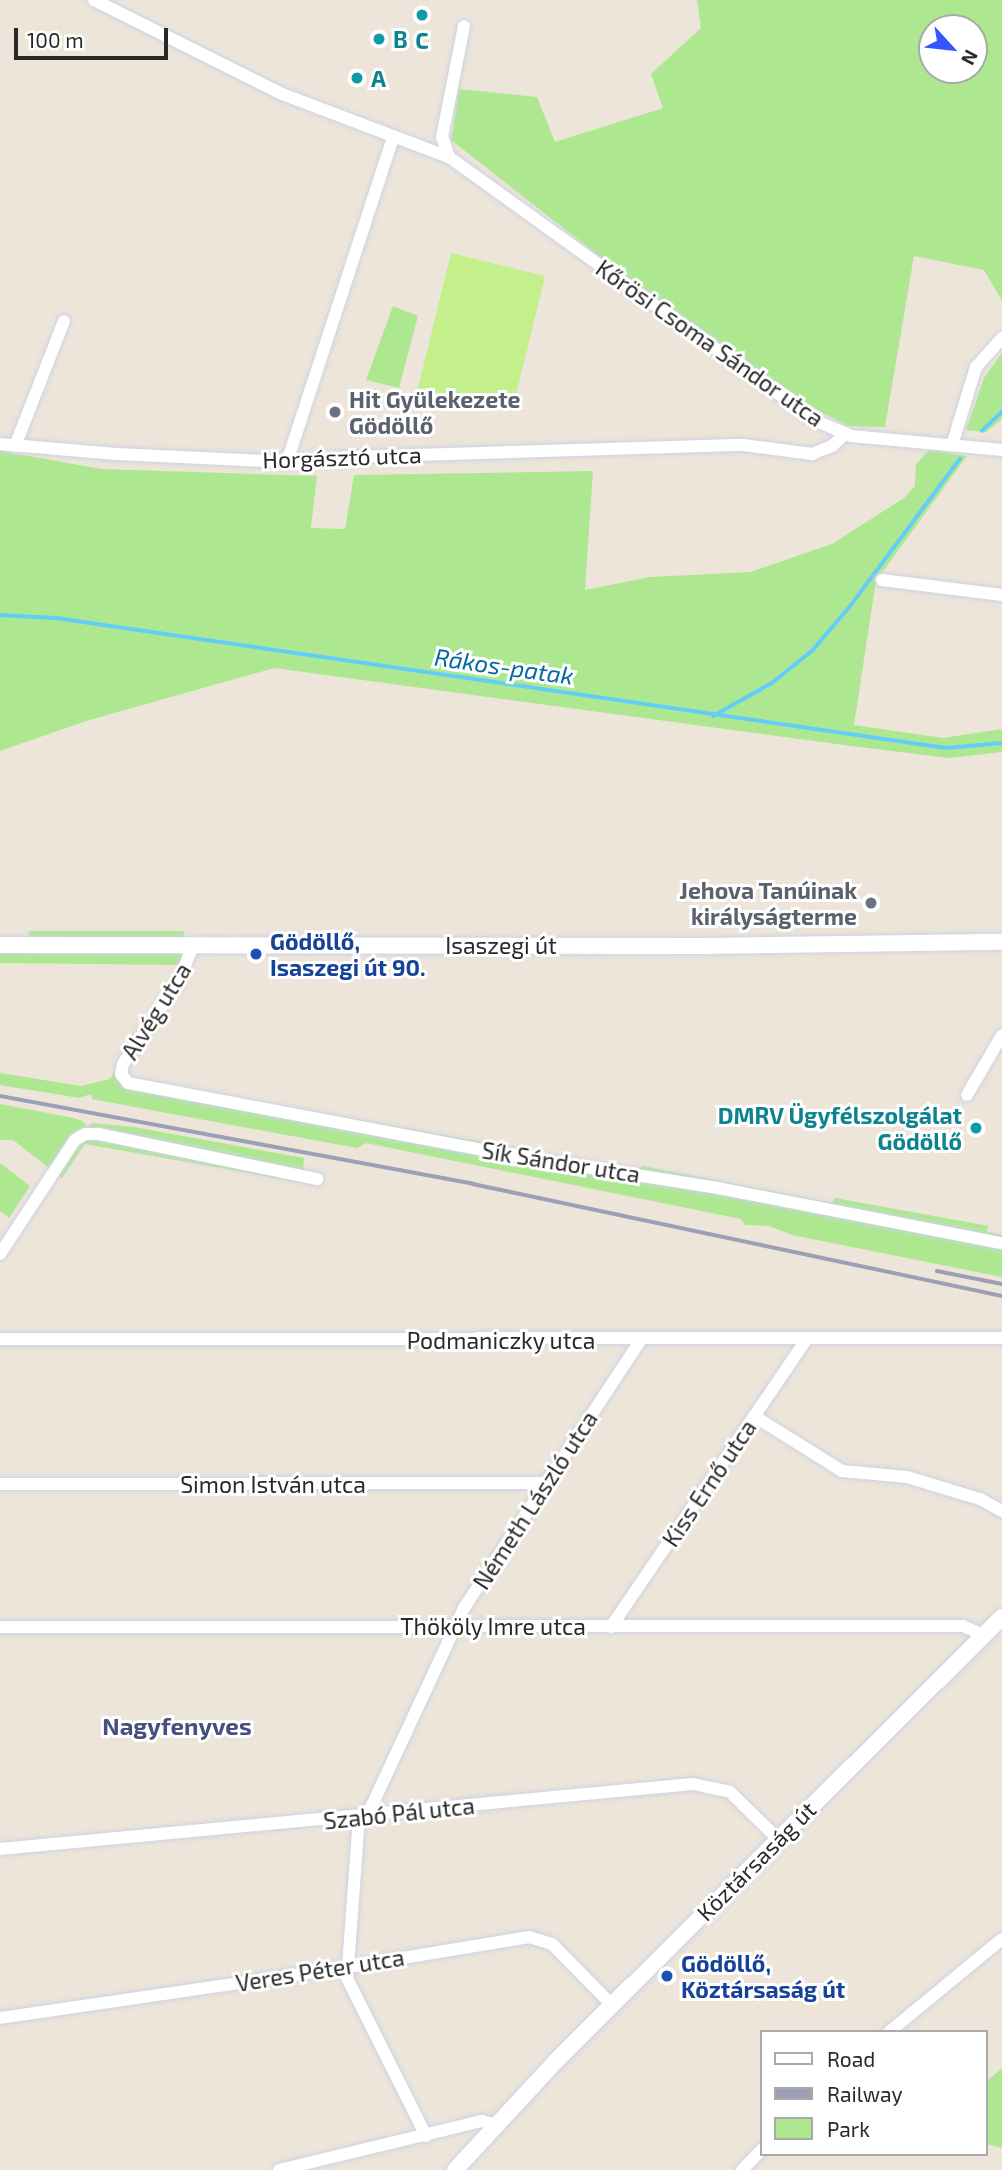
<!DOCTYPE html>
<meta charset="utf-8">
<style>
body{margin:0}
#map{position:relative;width:1002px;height:2170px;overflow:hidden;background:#ede5d9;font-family:"Exo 2",sans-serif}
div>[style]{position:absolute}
.green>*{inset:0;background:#ade891}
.pitch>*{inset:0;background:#c3f08b}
.stream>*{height:3.5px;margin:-1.75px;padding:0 1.75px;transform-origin:1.75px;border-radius:1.75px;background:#63cdf8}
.roads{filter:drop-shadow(0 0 2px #ced2e3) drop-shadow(0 0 2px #ced2e3)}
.street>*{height:12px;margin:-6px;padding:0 6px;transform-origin:6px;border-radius:6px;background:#fff}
.secondary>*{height:16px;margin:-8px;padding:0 8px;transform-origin:8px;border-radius:8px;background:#fff}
.rail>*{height:3.5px;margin:-1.75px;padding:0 1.75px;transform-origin:1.75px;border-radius:1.75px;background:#9c9fb5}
.dots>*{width:19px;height:19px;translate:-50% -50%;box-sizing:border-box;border:4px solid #fff;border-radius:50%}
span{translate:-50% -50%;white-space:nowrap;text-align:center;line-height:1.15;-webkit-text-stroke:6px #fff;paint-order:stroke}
.culture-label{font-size:23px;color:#0d838f;font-weight:700}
.left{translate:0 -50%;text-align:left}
.right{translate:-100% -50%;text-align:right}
.street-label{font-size:23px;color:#292929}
.worship-label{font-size:23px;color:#5b616d;font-weight:700}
.transit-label{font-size:23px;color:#164399;font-weight:700}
.water-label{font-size:24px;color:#0369a3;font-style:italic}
.neighbourhood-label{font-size:24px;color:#464f7d;font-weight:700}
.legend{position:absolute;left:760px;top:2030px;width:228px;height:126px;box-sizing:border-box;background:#fff;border:2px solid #a9a9a9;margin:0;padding:9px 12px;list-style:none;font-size:21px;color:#292929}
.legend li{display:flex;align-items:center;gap:14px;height:35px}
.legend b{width:35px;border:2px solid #a9a9a9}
.north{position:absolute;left:918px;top:14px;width:70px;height:70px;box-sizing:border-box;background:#fff;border:2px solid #a9a9a9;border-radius:50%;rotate:117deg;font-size:19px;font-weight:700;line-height:28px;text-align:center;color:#292929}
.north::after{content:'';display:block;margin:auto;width:24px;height:32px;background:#3455ff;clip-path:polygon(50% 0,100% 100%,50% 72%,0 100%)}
.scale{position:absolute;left:14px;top:28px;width:154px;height:32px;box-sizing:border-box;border:4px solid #292929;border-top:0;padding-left:9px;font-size:21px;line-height:24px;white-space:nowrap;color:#292929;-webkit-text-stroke:5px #fff;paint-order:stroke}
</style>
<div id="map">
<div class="green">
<div style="clip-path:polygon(evenodd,697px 0,1002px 0,1002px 301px,984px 270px,914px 256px,885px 427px,847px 426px,816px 409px,687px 325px,451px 140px,459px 89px,537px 97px,555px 142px,663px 108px,651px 74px,701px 28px,697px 0,932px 28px,974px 28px,974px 70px,932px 70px,932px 28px)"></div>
<div style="clip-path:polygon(393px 306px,418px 316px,399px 388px,366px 380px)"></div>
<div style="clip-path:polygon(1002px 353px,1002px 419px,986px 432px,966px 430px,984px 378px)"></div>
<div style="clip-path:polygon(929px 450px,967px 456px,876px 581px,854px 725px,943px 738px,1002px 729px,1002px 752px,949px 758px,851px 746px,274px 668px,86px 721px,0 751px,0 451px,102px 469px,317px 476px,311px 528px,345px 529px,354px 475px,593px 471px,585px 590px,650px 577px,750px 572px,832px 544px,904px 498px,915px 486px,916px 464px)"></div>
<div style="clip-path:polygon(29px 931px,184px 931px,182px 965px,0 963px,0 938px,28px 940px)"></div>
<div style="clip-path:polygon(114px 1072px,139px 1081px,639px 1170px,643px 1166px,832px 1203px,835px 1198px,989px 1226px,986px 1231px,1002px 1235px,1002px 1277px,792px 1235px,769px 1226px,745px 1225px,741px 1219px,366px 1143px,357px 1148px,102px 1101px,92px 1099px,91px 1094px,79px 1098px,0 1085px,0 1073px,81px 1086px,110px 1079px)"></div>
<div style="clip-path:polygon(0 1104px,69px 1117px,83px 1121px,87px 1127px,93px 1123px,134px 1127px,304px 1158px,303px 1172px,319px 1177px,316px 1185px,85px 1144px,62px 1178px,13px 1140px,0 1140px)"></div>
<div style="clip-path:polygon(0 1163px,30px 1186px,9px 1218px,0 1211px)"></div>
<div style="clip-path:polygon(1002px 2068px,1002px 2148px,986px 2144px,986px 2082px)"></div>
</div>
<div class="pitch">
<div style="clip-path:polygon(451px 253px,545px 276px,512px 411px,418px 388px)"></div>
</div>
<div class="stream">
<div style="left:982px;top:431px;width:28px;rotate:-44deg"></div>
<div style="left:0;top:615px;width:56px;rotate:3.1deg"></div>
<div style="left:56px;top:618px;width:899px;rotate:8.31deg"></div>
<div style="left:946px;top:748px;width:56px;rotate:-5.1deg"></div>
<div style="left:713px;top:716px;width:68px;rotate:-29.2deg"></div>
<div style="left:772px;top:683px;width:53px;rotate:-38.8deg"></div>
<div style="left:813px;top:650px;width:59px;rotate:-49.8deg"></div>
<div style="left:851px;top:605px;width:182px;rotate:-53.3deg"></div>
</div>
<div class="roads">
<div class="street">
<div style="left:94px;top:0;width:210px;rotate:26.6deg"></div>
<div style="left:282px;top:94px;width:178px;rotate:20.7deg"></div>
<div style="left:449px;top:157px;width:452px;rotate:35.7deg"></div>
<div style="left:816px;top:421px;width:38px;rotate:23deg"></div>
<div style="left:851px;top:436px;width:152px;rotate:5.3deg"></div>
<div style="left:449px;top:157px;width:21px;rotate:-109deg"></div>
<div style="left:442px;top:137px;width:113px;rotate:-78.8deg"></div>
<div style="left:0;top:444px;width:117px;rotate:4.9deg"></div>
<div style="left:117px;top:454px;width:170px;rotate:2.7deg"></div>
<div style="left:287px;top:462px;width:64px;rotate:-4.5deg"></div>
<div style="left:351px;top:457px;width:392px;rotate:-1.8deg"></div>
<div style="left:743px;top:445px;width:70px;rotate:7.4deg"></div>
<div style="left:812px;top:454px;width:22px;rotate:-22deg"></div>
<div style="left:832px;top:446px;width:18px;rotate:-43deg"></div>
<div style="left:952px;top:445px;width:82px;rotate:-72.9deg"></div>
<div style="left:976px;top:367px;width:39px;rotate:-48deg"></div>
<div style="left:15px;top:446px;width:134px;rotate:-68.6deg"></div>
<div style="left:287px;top:462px;width:342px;rotate:-71.9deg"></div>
<div style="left:882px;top:580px;width:121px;rotate:7.1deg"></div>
<div style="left:193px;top:945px;width:39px;rotate:111deg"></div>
<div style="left:179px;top:981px;width:100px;rotate:124deg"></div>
<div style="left:123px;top:1064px;width:10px;rotate:101deg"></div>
<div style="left:121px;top:1074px;width:11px;rotate:52deg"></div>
<div style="left:128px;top:1083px;width:395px;rotate:10.7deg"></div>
<div style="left:516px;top:1156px;width:205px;rotate:9deg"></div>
<div style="left:718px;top:1188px;width:289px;rotate:11deg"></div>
<div style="left:967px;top:1095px;width:69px;rotate:-59.7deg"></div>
<div style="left:0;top:1254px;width:136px;rotate:-56.7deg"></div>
<div style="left:75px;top:1140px;width:12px;rotate:-31deg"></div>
<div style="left:85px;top:1134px;width:14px"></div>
<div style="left:99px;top:1134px;width:223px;rotate:11.7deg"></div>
<div style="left:0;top:1339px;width:1002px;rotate:-0.06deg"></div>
<div style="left:754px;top:1416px;width:104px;rotate:32deg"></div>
<div style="left:842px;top:1471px;width:65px;rotate:5.3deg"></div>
<div style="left:907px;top:1477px;width:76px;rotate:16.8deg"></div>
<div style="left:980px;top:1499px;width:25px;rotate:29deg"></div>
<div style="left:0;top:1484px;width:545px;rotate:-0.11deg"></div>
<div style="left:0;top:1627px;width:963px;rotate:-0.06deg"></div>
<div style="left:963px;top:1626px;width:22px;rotate:24deg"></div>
<div style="left:611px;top:1627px;width:348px;rotate:-55.8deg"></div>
<div style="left:367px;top:1816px;width:230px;rotate:-65deg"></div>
<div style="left:464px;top:1608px;width:321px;rotate:-56.6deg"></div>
<div style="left:0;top:1849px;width:696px;rotate:-5.36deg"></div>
<div style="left:693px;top:1784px;width:38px;rotate:12deg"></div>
<div style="left:730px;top:1792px;width:67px;rotate:44.4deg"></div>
<div style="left:348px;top:1967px;width:150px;rotate:-85.8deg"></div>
<div style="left:342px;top:1968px;width:188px;rotate:63.4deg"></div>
<div style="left:0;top:2018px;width:346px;rotate:-8.3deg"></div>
<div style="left:342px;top:1968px;width:190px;rotate:-9.4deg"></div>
<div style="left:529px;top:1937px;width:24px;rotate:17deg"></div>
<div style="left:552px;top:1944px;width:87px;rotate:45.5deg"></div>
<div style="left:889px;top:2032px;width:146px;rotate:-39.5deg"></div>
<div style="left:279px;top:2170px;width:209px;rotate:-13.6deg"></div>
<div style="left:482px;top:2121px;width:15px;rotate:16deg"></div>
<div style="left:742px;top:2170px;width:29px;rotate:-46deg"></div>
</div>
<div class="secondary">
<div style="left:0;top:945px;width:702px;rotate:0.08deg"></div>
<div style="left:702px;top:946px;width:300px;rotate:-0.8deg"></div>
<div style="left:455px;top:2170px;width:150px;rotate:-47.2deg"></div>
<div style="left:557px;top:2060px;width:628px;rotate:-44.87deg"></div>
</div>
</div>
<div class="rail">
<div style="left:0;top:1096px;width:481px;rotate:10.5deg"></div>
<div style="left:473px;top:1184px;width:541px;rotate:11.95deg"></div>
<div style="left:937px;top:1271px;width:66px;rotate:11.3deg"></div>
</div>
<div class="dots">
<div style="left:422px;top:15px;background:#0f9aa8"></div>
<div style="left:379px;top:39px;background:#0f9aa8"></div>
<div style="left:357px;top:78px;background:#0f9aa8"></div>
<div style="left:335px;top:412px;background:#6b7280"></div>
<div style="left:871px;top:903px;background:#6b7280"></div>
<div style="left:256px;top:954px;background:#1a4fb4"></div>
<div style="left:976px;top:1128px;background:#0f9aa8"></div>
<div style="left:667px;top:1976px;background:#1a4fb4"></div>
</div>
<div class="culture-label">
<span class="left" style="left:393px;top:39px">B</span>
<span style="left:422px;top:40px">C</span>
<span class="left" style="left:371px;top:78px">A</span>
<span class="right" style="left:962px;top:1128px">DMRV Ügyfélszolgálat<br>Gödöllő</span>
</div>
<div class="street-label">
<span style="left:710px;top:343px;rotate:35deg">Kőrösi Csoma Sándor utca</span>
<span style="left:342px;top:457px;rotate:-2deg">Horgásztó utca</span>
<span style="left:501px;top:945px">Isaszegi út</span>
<span style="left:156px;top:1011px;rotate:-58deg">Alvég utca</span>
<span style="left:561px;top:1162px;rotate:9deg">Sík Sándor utca</span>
<span style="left:501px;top:1340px">Podmaniczky utca</span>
<span style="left:709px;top:1483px;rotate:-56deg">Kiss Ernő utca</span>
<span style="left:273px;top:1484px">Simon István utca</span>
<span style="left:535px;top:1500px;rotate:-57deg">Németh László utca</span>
<span style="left:493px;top:1626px">Thököly Imre utca</span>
<span style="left:399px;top:1813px;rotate:-6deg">Szabó Pál utca</span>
<span style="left:756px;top:1861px;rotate:-45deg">Köztársaság út</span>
<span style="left:320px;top:1970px;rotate:-9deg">Veres Péter utca</span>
</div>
<div class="worship-label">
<span class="left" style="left:349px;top:412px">Hit Gyülekezete<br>Gödöllő</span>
<span class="right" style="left:857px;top:903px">Jehova Tanúinak<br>királyságterme</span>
</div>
<div class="transit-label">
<span class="left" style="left:270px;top:954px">Gödöllő,<br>Isaszegi út 90.</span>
<span class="left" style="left:681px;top:1976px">Gödöllő,<br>Köztársaság út</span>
</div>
<div class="water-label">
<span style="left:504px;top:666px;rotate:8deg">Rákos-patak</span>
</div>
<div class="neighbourhood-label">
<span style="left:177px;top:1726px">Nagyfenyves</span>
</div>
<ul class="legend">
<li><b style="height:9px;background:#fff"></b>Road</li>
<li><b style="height:9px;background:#9c9fb5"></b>Railway</li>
<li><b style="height:19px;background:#ade891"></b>Park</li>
</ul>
<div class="north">N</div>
<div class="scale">100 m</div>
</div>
